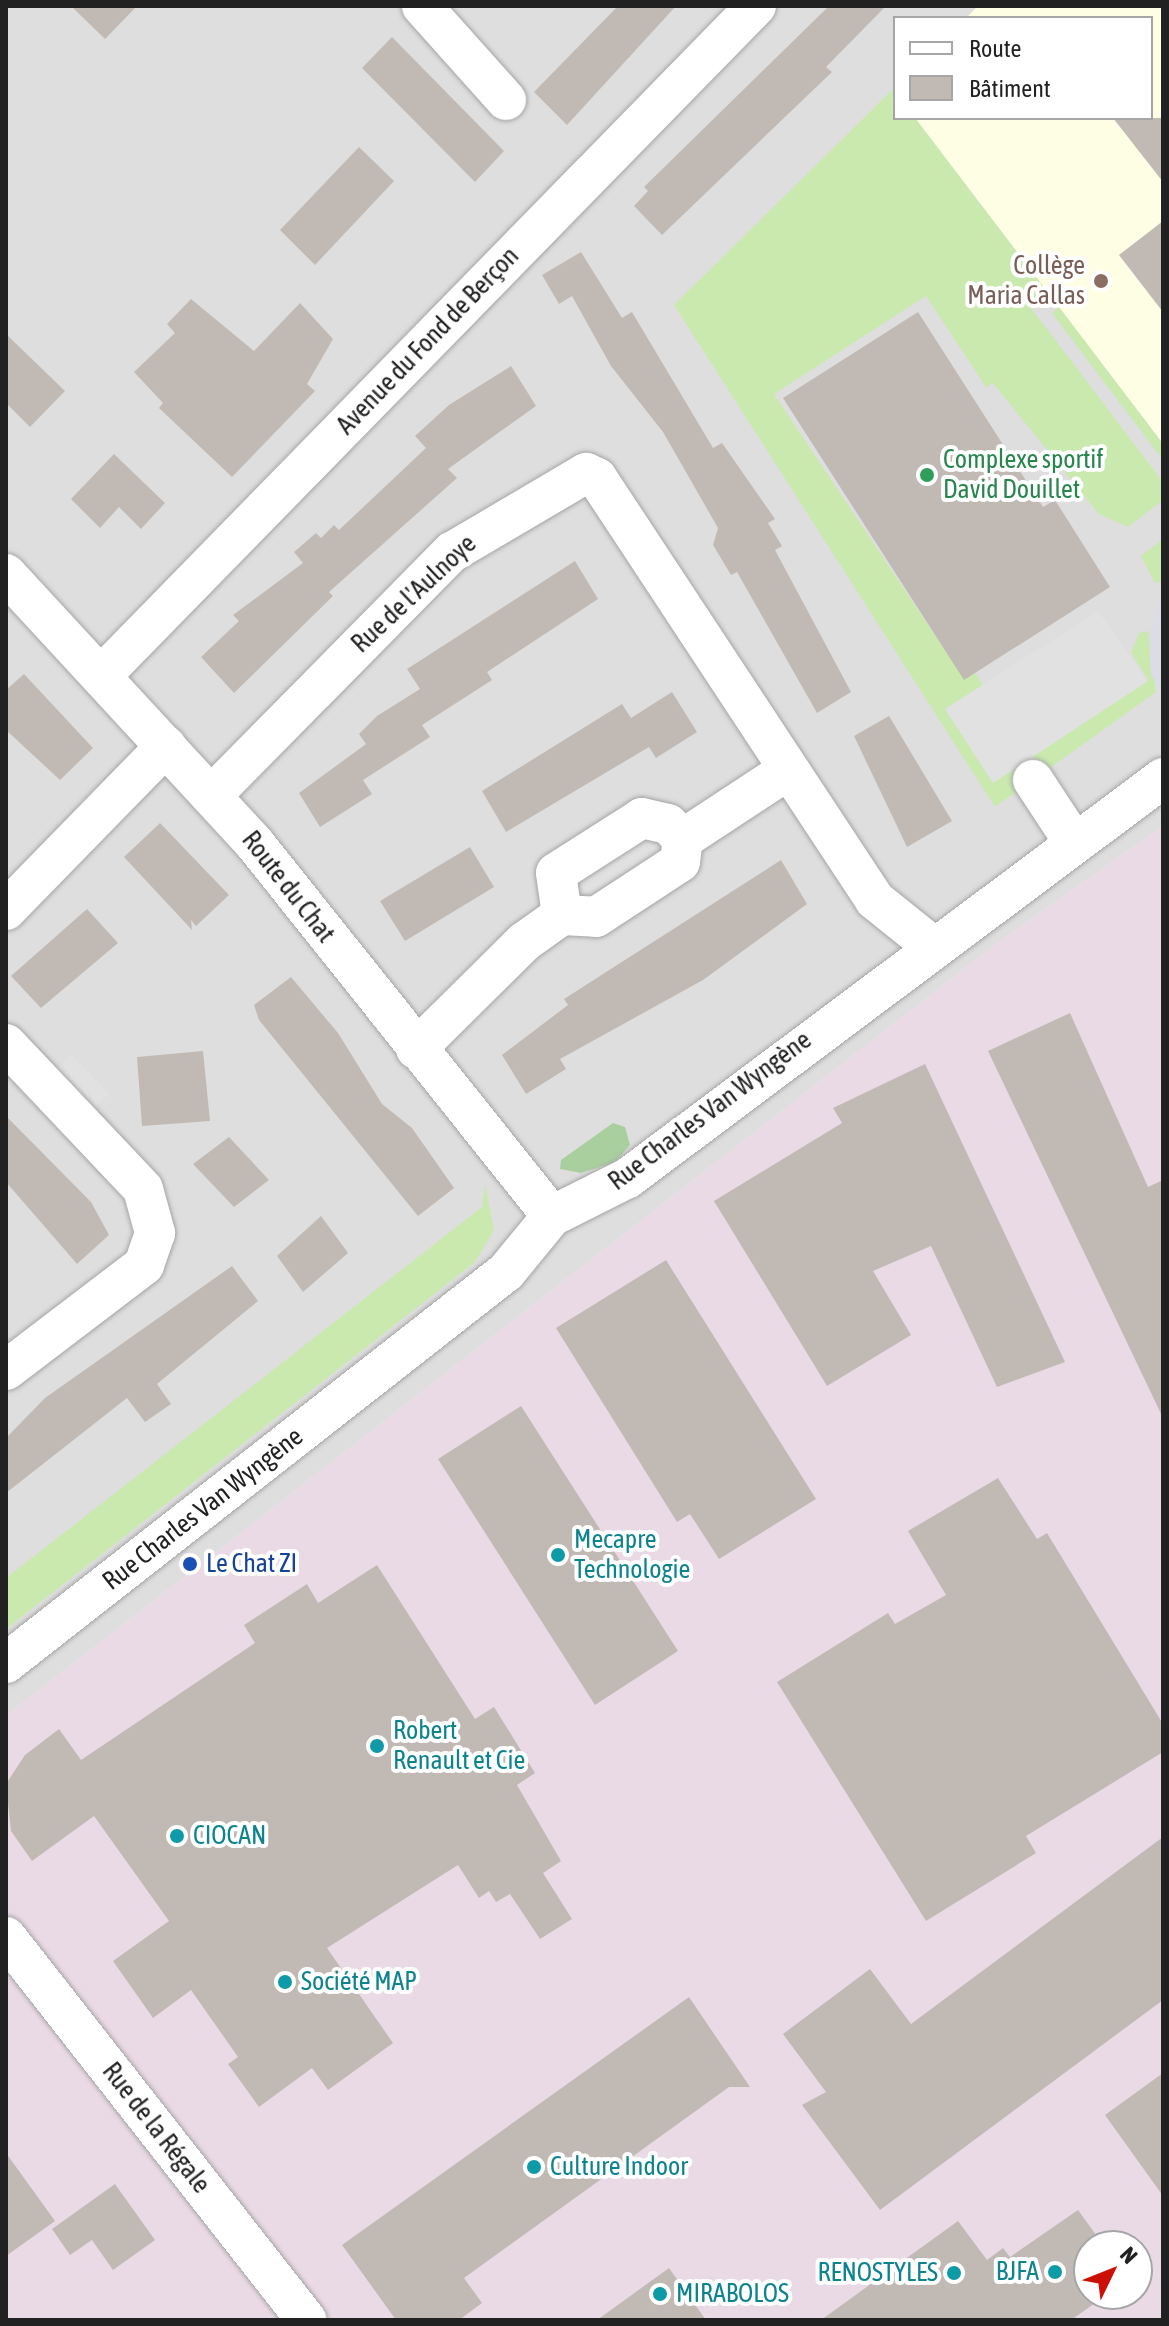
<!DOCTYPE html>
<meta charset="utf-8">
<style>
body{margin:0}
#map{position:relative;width:1169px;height:2326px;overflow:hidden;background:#f1eee8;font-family:"Asap Condensed",sans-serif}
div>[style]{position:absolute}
.residential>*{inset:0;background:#dfdede}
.industrial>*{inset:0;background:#eadae6}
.education>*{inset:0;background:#fdfee3}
.grass>*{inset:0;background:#c9e9af}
.forest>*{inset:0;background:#aacf9e}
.parking>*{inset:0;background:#e1e1e1}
.plaza>*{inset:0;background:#dcdce7}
.building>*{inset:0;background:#c1bab4}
.roads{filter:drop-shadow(0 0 2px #a5a5a5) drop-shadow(0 0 2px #a5a5a5)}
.minor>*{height:40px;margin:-20px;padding:0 20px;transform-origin:20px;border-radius:20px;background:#fff}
.dots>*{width:22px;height:22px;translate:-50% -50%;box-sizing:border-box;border:4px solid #fff;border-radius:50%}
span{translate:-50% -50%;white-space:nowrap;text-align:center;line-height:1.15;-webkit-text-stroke:8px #fff;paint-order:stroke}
.education-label{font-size:26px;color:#785e54}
.right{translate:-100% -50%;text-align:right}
.street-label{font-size:26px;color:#212121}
.leisure-label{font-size:26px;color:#27864d}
.left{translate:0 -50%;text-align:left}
.culture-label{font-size:26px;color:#0d838f}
.transit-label{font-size:26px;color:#164399}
.frame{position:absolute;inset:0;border:8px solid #212121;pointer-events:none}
.legend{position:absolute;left:893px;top:16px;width:260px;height:104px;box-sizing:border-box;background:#fff;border:2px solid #a6a6a6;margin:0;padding:10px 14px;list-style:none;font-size:24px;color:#212121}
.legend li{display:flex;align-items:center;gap:16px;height:40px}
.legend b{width:40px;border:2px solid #a6a6a6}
.north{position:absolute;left:1073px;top:2230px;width:80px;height:80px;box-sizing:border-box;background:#fff;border:2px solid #a6a6a6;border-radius:50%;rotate:47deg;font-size:22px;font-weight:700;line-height:32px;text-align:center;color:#212121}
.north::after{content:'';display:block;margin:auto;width:28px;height:36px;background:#cc1006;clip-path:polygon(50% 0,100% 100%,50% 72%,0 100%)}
</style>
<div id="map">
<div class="residential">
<div style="clip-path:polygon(evenodd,6px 6px,1163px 6px,1163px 826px,1000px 941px,6px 1716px,6px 6px,895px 18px,1151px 18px,1151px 118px,895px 118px,895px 18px)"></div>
</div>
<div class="industrial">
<div style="clip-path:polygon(evenodd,1163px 826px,1163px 2320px,6px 2320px,6px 1716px,1000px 941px,1163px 826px,1089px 2246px,1137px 2246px,1137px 2294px,1089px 2294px,1089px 2246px)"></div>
</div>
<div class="education">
<div style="clip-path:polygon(978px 6px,1163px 6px,1163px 444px,915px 118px,1151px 118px,1151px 18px,966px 18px)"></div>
</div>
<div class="grass">
<div style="clip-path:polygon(893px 89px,895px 118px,915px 118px,1046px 290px,1028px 304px,1163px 482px,1163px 500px,1128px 527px,1099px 514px,993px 383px,986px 387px,926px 296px,774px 394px,964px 679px,975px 673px,983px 685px,946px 710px,999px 745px,1023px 787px,995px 807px,674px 305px)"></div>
<div style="clip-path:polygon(1059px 307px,1163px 444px,1163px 460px,1052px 313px)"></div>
<div style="clip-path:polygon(1163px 539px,1163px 582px,1155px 583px,1141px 556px)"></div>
<div style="clip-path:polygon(1149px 631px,1156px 692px,1043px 773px,1019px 733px,1148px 680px,1131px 653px,1139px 633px)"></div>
<div style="clip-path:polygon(485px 1184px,494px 1230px,475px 1262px,6px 1629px,6px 1578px,482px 1207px)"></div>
</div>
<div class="forest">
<div style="clip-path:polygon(613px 1123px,625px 1127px,630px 1145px,615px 1162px,581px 1173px,560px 1169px,561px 1160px)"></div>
</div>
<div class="parking">
<div style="clip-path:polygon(1098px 611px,1148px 681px,993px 783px,945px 709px)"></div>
<div style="clip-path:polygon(655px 821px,650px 842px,661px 845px,654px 879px,585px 907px,588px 894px,575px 891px,583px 855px)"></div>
<div style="clip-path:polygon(72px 1055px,109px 1094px,79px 1122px,41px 1082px)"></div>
</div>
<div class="plaza">
<div style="clip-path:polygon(1163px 586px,1163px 696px,1151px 674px,1149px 637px)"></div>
</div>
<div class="building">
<div style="clip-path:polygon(71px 6px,137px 6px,105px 39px)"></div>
<div style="clip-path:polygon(618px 6px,676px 6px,567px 125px,534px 92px)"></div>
<div style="clip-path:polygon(829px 6px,886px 6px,826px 67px,832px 72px,662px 235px,634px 206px,648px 191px,644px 187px)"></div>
<div style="clip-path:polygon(392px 37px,504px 151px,475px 182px,362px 68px)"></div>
<div style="clip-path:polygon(1113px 118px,1163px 118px,1163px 182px)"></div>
<div style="clip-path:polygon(359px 147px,394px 181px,315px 265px,280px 230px)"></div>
<div style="clip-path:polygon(1163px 221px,1163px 312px,1119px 255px)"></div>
<div style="clip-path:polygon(581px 252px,622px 318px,632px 312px,713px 448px,722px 443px,775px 519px,768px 523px,782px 546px,775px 550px,851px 692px,817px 713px,737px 572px,731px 575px,713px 545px,718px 528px,663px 432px,611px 366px,572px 296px,559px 304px,542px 275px)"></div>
<div style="clip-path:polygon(191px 299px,254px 351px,300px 303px,333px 339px,307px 384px,315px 391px,232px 477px,159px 408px,163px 403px,134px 372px,175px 333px,167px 324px)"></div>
<div style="clip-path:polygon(918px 312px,1043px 507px,1055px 500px,1110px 587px,964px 680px,783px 398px)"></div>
<div style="clip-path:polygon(6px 334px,65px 391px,30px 427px,6px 403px)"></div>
<div style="clip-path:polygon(511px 366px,536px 406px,448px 469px,457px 478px,329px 592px,333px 596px,234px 693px,201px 657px,239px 621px,233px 615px,303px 563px,294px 552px,316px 533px,321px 538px,334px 525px,339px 530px,426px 448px,415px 436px,449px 405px)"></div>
<div style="clip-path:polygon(114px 454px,165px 503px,141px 529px,119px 507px,100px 528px,71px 499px)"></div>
<div style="clip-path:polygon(575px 561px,598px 599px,487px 672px,492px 680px,422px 725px,430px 737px,363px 780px,372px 794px,320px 827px,299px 793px,366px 744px,359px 734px,377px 716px,420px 689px,407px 669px)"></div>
<div style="clip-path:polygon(24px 674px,93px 748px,60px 780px,6px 730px,6px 690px)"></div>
<div style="clip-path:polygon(672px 692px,697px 732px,656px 758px,649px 747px,506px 832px,482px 791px,622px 704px,631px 718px)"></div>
<div style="clip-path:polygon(889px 716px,952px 821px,907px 847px,854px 736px)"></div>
<div style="clip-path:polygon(160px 823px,229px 895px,196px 926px,191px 920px,192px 930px,124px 857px)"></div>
<div style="clip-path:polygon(470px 847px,494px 887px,405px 941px,380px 901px)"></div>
<div style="clip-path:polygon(781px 860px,807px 904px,703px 980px,560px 1059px,566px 1069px,526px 1094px,502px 1055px,568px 1005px,564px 999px)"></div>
<div style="clip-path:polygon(87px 909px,118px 943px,41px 1008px,11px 976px)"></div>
<div style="clip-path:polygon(291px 977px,338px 1033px,382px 1104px,412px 1128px,454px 1188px,418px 1216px,259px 1020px,254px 1005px)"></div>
<div style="clip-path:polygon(1070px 1013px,1148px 1187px,1163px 1180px,1163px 1418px,988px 1051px)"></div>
<div style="clip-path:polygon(203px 1051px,210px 1121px,142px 1126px,137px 1057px)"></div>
<div style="clip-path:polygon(925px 1064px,1065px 1362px,997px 1387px,931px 1246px,873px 1271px,911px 1335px,827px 1386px,714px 1201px,842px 1123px,833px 1108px)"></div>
<div style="clip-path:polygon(6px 1116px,91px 1202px,109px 1235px,77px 1264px,6px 1182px)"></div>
<div style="clip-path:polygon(229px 1137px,269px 1180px,234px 1207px,193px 1164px)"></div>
<div style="clip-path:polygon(321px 1216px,348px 1253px,303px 1292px,277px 1256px)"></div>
<div style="clip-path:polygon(666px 1260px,816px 1499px,719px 1559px,690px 1514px,677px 1522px,556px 1328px)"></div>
<div style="clip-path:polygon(232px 1266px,258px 1301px,157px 1384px,171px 1404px,145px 1422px,127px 1398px,6px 1493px,6px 1438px,45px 1398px)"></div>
<div style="clip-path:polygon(521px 1406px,678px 1651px,595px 1705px,438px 1459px)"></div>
<div style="clip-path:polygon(998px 1478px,1037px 1539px,1047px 1533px,1163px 1724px,1163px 1752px,1026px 1836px,1036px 1853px,926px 1921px,777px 1682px,888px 1613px,895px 1624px,946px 1595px,908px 1531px)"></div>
<div style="clip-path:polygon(377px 1565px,475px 1719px,494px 1707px,535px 1773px,517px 1785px,561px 1861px,543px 1873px,572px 1919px,540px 1939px,510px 1894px,496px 1902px,489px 1891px,479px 1898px,458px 1865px,327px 1948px,393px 2043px,328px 2090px,312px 2068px,259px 2107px,228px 2064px,238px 2057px,191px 1990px,153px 2018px,113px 1961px,169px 1921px,94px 1816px,32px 1861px,11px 1831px,6px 1784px,25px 1755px,59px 1729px,81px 1760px,255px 1643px,244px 1625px,307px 1584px,318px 1603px)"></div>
<div style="clip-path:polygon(1163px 1837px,1163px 2000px,880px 2210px,802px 2105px,826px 2092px,783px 2034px,870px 1969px,911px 2024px)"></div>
<div style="clip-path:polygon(689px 1997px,750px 2087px,729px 2087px,464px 2278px,482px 2303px,459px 2320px,396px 2320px,342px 2245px)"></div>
<div style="clip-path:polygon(1163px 2073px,1163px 2196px,1105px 2115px)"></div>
<div style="clip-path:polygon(6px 2153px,55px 2221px,6px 2256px)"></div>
<div style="clip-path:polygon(115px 2184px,155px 2240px,113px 2270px,92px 2240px,70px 2255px,52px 2229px)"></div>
<div style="clip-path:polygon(1078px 2210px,1104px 2246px,1089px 2246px,1089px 2294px,1108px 2294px,1071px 2320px,821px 2320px,958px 2221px,987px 2260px,1003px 2248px,1010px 2257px)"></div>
<div style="clip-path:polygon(669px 2268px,706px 2320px,597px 2320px)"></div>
</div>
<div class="roads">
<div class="minor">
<div style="left:422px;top:6px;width:126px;rotate:48.2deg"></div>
<div style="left:6px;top:574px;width:367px;rotate:47.3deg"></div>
<div style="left:255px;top:844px;width:476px;rotate:51.4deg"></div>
<div style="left:101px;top:676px;width:937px;rotate:-45.65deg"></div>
<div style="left:1033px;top:780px;width:73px;rotate:56.7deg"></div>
<div style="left:212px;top:795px;width:342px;rotate:-45.4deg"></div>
<div style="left:452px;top:552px;width:156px;rotate:-30.5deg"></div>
<div style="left:586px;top:473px;width:12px;rotate:24deg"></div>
<div style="left:597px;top:478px;width:505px;rotate:56.62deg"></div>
<div style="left:875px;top:900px;width:72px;rotate:38.8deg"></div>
<div style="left:683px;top:839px;width:21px;rotate:-135deg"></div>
<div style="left:668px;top:824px;width:27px;rotate:-167deg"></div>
<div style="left:642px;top:818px;width:102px;rotate:147.4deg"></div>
<div style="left:556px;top:873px;width:42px;rotate:81.9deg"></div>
<div style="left:562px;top:915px;width:34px;rotate:3deg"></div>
<div style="left:596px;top:917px;width:100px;rotate:-33.2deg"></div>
<div style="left:680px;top:862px;width:23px;rotate:-83deg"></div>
<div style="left:683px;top:839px;width:126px;rotate:-33.3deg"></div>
<div style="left:6px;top:910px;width:229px;rotate:-45.7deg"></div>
<div style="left:6px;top:1044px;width:199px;rotate:46.6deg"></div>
<div style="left:143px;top:1189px;width:46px;rotate:74.7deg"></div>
<div style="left:155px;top:1233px;width:34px;rotate:109deg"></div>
<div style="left:144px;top:1265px;width:173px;rotate:142.7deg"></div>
<div style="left:416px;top:1049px;width:152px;rotate:-44.7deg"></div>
<div style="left:524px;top:942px;width:47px;rotate:-35.4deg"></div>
<div style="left:6px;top:1663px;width:635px;rotate:-38.03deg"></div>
<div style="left:506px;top:1272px;width:72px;rotate:-50.6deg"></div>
<div style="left:552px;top:1216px;width:85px;rotate:-26.6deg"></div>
<div style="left:628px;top:1178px;width:668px;rotate:-36.78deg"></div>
<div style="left:6px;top:1937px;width:487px;rotate:51.9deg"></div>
</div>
</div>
<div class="dots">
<div style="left:1101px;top:281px;background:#8d6e63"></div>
<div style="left:927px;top:475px;background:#2e9e5b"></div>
<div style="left:558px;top:1555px;background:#0f9aa8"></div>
<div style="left:190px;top:1564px;background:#1a4fb4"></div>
<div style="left:377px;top:1746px;background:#0f9aa8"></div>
<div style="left:177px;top:1836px;background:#0f9aa8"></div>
<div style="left:285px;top:1982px;background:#0f9aa8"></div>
<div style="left:534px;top:2167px;background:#0f9aa8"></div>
<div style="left:1055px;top:2272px;background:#0f9aa8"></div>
<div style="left:954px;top:2273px;background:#0f9aa8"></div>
<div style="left:660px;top:2294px;background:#0f9aa8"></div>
</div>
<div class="education-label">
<span class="right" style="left:1085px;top:281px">Collège<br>Maria Callas</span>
</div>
<div class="street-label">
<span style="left:428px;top:341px;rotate:-46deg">Avenue du Fond de Berçon</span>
<span style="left:414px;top:594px;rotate:-43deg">Rue de l'Aulnoye</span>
<span style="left:288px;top:887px;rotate:52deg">Route du Chat</span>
<span style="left:710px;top:1111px;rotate:-37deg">Rue Charles Van Wyngène</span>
<span style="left:203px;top:1509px;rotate:-38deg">Rue Charles Van Wyngène</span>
<span style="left:156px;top:2128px;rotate:52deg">Rue de la Régale</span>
</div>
<div class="leisure-label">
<span class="left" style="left:943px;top:475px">Complexe sportif<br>David Douillet</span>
</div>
<div class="culture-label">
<span class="left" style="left:574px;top:1555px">Mecapre<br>Technologie</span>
<span class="left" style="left:393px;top:1746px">Robert<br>Renault et Cie</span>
<span class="left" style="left:193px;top:1836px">CIOCAN</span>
<span class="left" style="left:301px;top:1982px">Société MAP</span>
<span class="left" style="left:550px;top:2167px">Culture Indoor</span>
<span class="right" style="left:1039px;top:2272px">BJFA</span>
<span class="right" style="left:938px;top:2273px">RENOSTYLES</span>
<span class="left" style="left:676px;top:2294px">MIRABOLOS</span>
</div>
<div class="transit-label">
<span class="left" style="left:206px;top:1564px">Le Chat ZI</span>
</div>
<div class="frame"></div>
<ul class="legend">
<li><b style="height:10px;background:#fff"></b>Route</li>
<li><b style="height:22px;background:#c1bab4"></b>Bâtiment</li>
</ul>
<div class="north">N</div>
</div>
